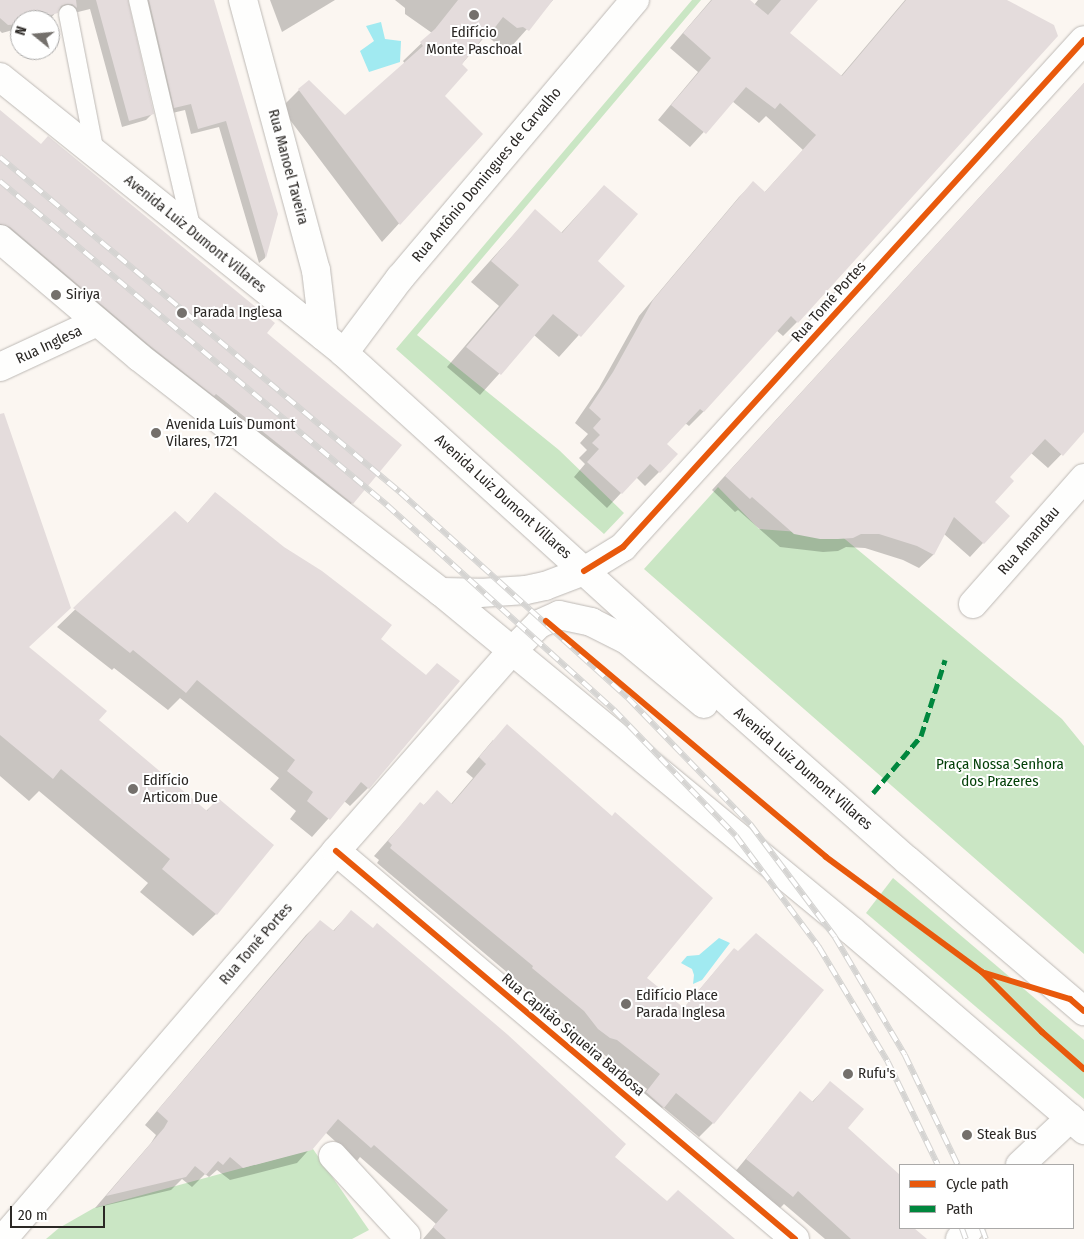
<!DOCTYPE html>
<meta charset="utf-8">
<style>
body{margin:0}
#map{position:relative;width:1084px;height:1239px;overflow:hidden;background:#fbf6f1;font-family:"Fira Sans Condensed",sans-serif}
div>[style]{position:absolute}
.green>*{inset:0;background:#cae6c4}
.water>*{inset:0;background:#a1eaf1}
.shadow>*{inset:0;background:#0003}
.building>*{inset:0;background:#e4dcdc}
.roads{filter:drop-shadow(0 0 1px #bdb9b5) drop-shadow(0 0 1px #bdb9b5)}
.service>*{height:18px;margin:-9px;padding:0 9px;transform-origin:9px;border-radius:9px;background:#fefefd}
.minor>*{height:28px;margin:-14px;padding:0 14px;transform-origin:14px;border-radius:14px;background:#fefefd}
.secondary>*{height:28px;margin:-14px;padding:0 14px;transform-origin:14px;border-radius:14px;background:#fefefd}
.primary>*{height:28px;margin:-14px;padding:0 14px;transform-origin:14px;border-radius:14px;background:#fefefd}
.rail>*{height:5.5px;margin-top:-2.75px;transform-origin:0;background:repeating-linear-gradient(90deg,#fff 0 11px,#d5d4d2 0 22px);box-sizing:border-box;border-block:1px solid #d5d4d2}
.quiet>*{height:5px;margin-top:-2.5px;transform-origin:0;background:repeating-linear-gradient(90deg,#00873e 0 10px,transparent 0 15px)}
.cycleway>*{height:6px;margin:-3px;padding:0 3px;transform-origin:3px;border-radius:3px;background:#e8590c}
.dots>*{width:14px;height:14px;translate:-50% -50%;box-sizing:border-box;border:2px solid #fff;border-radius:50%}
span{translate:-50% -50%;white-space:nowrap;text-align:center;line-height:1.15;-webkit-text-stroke:4px #fff;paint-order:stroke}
.poi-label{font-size:15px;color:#2b2825}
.left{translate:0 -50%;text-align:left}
.street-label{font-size:15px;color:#2b2825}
.park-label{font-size:15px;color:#003e06}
.legend{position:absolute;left:899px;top:1164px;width:175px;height:65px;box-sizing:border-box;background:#fff;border:1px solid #aaa9a8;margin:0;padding:6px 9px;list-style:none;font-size:15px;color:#2b2825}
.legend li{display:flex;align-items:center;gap:10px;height:25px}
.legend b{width:25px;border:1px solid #aaa9a8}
.north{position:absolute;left:10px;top:10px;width:50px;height:50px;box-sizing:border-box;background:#fff;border:1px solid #aaa9a8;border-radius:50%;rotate:287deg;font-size:14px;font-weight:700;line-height:20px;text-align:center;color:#2b2825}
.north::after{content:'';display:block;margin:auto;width:18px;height:22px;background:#74706c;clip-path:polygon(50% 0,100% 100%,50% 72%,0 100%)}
.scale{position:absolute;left:10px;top:1206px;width:95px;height:22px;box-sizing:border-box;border:2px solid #2b2825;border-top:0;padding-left:6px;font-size:15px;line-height:18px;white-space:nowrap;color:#2b2825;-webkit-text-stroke:4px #fff;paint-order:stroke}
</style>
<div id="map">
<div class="green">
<div style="clip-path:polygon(692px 0,701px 0,417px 335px,559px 450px,624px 513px,604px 534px,396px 349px)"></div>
<div style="clip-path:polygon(718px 487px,759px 529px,840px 535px,1062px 719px,1084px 746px,1084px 954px,644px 569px)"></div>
<div style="clip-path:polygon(893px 878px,1084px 1040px,1084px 1099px,866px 913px)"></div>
<div style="clip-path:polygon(313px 1149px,369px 1230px,352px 1239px,46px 1239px,59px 1228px,94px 1208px)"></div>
</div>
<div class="water">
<div style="clip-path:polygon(381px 22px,385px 39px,401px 41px,400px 62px,369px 72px,360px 51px,374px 41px,366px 26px)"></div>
<div style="clip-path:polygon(719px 938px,730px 943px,702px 980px,693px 984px,694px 975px,692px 969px,681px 963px,687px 956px,699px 955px)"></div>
</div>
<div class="shadow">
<div style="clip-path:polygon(0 0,127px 0,152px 114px,146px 120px,122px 127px,90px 9px,70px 14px,65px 10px,58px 10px,49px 20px,20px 20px,20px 28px,2px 33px,0 31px)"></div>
<div style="clip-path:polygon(138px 0,213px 0,277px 214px,265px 258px,259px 263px,219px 127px,191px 134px,185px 110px,168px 114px)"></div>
<div style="clip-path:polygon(270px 0,335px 0,282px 32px)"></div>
<div style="clip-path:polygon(395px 0,553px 0,510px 48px,505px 44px,499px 46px,486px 35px,461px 65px,443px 96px,481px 134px,382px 242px,281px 108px,299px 90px,345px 116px,405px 64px,403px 61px,432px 33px,405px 14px,405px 8px)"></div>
<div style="clip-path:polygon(711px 0,748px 0,754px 5px,758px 0,816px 0,788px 33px,840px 77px,905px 0,1004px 0,797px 322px,783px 336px,776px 330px,703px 412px,689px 426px,685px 423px,665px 444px,659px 472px,645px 486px,636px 477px,607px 508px,574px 477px,585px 464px,579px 458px,587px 450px,580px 443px,588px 434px,575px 423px,599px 388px,639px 316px,739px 197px,753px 183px,764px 193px,803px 150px,766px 116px,759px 123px,732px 101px,690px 147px,658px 120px,698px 72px,670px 48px)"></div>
<div style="clip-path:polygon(1084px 83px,1084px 431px,1048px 468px,1031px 453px,1008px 478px,993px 502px,1008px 516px,970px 557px,944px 534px,933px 555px,919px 568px,903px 560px,865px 548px,846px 547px,838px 551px,823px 552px,780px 547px,738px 510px,735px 512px,712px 490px)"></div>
<div style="clip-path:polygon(0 111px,265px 333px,352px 503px,345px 509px,0 232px)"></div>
<div style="clip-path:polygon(604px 186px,596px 262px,623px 286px,559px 357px,534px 335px,480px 395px,447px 367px,499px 306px,471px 282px,535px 211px,561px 233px)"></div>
<div style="clip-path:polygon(0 437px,28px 648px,97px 720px,206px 811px,218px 800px,216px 914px,193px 936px,140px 892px,148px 883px,39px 791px,29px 801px,0 776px)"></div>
<div style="clip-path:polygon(215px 493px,379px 639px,425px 676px,459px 681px,368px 788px,350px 806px,344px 801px,312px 837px,290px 819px,296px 811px,270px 789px,279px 778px,180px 698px,168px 710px,114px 668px,112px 670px,57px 627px,175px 513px,187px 524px)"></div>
<div style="clip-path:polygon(493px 740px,645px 979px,683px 1009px,734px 949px,713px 1123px,699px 1137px,663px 1107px,649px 1121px,633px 1107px,647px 1089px,602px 1053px,596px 1052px,584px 1043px,570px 1025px,377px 863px,379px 860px,374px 856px,420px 804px,423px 806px,437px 792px,451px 804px,473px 778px,466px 772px)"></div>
<div style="clip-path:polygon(351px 912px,614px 1157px,667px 1202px,734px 1239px,423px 1239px,436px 1224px,360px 1157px,357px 1161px,325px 1132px,297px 1163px,230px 1180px,217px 1170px,209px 1177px,205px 1174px,192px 1187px,182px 1179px,171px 1190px,95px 1208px,151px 1143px,156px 1135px,145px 1125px,306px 935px,320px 922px,332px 932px)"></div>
<div style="clip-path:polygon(830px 1083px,846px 1129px,900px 1176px,900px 1192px,891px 1203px,895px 1213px,900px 1218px,900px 1228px,912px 1228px,921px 1239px,825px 1239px,784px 1204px,779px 1209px,734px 1173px,800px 1093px,812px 1102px)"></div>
</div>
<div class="building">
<div style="clip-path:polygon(0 0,76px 0,77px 8px,72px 4px,66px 4px,61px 6px,58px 13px,33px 20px,20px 20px,20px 24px,8px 25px,0 18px)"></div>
<div style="clip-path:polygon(96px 0,128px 0,154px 114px,129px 121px)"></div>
<div style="clip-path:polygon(149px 0,214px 0,278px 214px,266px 258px,226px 121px,198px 129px,191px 104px,174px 108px)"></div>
<div style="clip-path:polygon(458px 0,553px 0,529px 31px,523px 27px,517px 28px,503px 17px,493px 30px,488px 31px,462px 64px,468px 70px,445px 96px,483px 134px,400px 225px,298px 89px,309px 80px,345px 115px,423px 46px,420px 42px,435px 29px)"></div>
<div style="clip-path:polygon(712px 0,750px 0,768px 15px,781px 0,818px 0,790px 33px,842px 76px,906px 0,1007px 0,1054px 25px,1058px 36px,798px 323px,791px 316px,704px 412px,700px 409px,667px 444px,678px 454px,660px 473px,650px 464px,622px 494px,587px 462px,599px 449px,592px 443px,600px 435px,593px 428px,601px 419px,589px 408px,613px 372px,653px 300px,753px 181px,765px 192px,816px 135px,780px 103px,775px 109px,746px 87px,706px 134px,671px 105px,711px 58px,683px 33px)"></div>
<div style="clip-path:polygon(1084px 83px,1084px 432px,1063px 456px,1045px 439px,1010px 477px,1014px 481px,995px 502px,1010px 516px,984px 544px,954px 517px,934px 555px,917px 546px,879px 534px,861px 534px,853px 538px,838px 539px,820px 539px,794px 534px,752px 497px,750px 499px,725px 476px)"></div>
<div style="clip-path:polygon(0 110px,41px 144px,48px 136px,275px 323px,267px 333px,402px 445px,353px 504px,216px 394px,214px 396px,149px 345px,10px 227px,0 224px)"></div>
<div style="clip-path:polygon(604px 185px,638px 214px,598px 261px,625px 286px,581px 337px,553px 314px,501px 375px,466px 347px,519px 285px,491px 261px,535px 209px,562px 233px)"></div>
<div style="clip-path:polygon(4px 413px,71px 608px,29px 647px,107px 711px,99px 720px,207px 811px,218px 798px,274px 845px,217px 915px,162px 869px,170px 859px,61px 769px,53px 779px,0 735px,0 414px)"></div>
<div style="clip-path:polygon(215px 492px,284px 547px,322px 571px,392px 625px,381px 639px,426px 675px,437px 663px,460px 681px,369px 789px,361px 782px,330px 820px,307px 801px,313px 792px,287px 771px,295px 760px,197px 680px,186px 693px,133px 650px,130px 653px,73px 608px,175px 511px,188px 523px)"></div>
<div style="clip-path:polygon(507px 724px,612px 816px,615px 812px,713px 898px,647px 978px,684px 1008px,734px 948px,738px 951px,756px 933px,824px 990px,714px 1124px,676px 1093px,664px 1108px,646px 1092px,660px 1074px,617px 1040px,610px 1038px,598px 1029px,584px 1011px,532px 968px,533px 966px,390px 848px,392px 845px,388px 841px,420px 802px,424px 805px,437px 790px,452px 804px,486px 764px,479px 757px)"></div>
<div style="clip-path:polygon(351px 910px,373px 928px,377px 923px,508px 1035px,626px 1144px,615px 1157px,667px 1201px,678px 1190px,735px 1239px,446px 1239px,433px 1227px,448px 1210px,374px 1145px,371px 1148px,338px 1119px,312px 1150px,243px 1168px,230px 1157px,223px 1165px,218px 1161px,206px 1175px,195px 1166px,186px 1177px,106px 1196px,164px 1128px,168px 1121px,157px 1111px,320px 920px,334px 931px)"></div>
<div style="clip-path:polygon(830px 1081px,864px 1109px,848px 1128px,900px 1175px,900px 1228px,914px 1228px,927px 1239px,851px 1239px,798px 1191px,793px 1197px,746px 1159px,800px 1091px,813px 1102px)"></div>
</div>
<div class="roads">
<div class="service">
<div style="left:138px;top:0;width:237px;rotate:76.8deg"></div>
<div style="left:68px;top:14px;width:142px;rotate:79deg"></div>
</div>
<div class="minor">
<div style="left:243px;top:0;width:280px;rotate:74.9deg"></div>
<div style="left:316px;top:270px;width:67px;rotate:83.2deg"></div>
<div style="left:344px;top:353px;width:94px;rotate:-53.3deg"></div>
<div style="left:400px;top:278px;width:364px;rotate:-49.8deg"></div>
<div style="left:0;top:367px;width:107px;rotate:-24.9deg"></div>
<div style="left:584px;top:571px;width:46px;rotate:-31.6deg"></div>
<div style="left:623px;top:547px;width:685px;rotate:-47.72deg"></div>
<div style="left:973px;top:604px;width:168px;rotate:-48.6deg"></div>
<div style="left:336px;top:851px;width:601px;rotate:40.21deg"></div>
<div style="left:333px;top:1156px;width:108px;rotate:47.3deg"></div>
<div style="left:1020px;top:1165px;width:69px;rotate:-43.2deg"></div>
<div style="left:960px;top:1239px;width:15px;rotate:-48deg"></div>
</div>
<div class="secondary">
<div style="left:3px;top:1239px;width:511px;rotate:-49.36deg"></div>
<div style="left:336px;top:851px;width:265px;rotate:-48.7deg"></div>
</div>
<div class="primary">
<div style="left:0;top:77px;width:441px;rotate:38.7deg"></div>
<div style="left:344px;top:353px;width:528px;rotate:42.24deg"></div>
<div style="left:735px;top:708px;width:230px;rotate:41.5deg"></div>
<div style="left:907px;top:860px;width:233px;rotate:40.5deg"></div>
<div style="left:0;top:239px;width:182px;rotate:40.3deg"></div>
<div style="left:139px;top:357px;width:383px;rotate:37.9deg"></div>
<div style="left:441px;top:592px;width:533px;rotate:39.52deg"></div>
<div style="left:852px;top:931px;width:306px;rotate:40.6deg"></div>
<div style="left:441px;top:592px;width:39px;rotate:1deg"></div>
<div style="left:480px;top:593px;width:46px;rotate:-3.7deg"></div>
<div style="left:526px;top:590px;width:19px;rotate:-12deg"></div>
<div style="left:545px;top:586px;width:42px;rotate:-21deg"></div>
<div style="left:511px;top:652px;width:40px;rotate:-45deg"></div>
<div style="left:539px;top:624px;width:22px;rotate:-24deg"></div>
<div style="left:559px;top:615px;width:33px;rotate:12deg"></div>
<div style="left:591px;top:622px;width:40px;rotate:26.6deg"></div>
<div style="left:627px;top:640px;width:100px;rotate:39.7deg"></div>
</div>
</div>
<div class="rail">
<div style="left:0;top:157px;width:522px;rotate:39.95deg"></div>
<div style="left:400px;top:492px;width:307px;rotate:42.1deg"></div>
<div style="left:628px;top:698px;width:177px;rotate:45.9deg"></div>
<div style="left:751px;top:825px;width:140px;rotate:53.1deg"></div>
<div style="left:835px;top:937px;width:137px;rotate:59.3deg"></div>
<div style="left:905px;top:1055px;width:122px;rotate:64.3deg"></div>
<div style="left:0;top:181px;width:505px;rotate:39.94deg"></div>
<div style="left:387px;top:505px;width:306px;rotate:42.1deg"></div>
<div style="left:614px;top:710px;width:175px;rotate:45.9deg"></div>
<div style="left:736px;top:836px;width:139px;rotate:53.2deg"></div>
<div style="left:819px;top:947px;width:134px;rotate:59deg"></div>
<div style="left:888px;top:1062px;width:114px;rotate:64.1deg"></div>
<div style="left:962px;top:1228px;width:12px;rotate:70deg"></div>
<div style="left:982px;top:1228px;width:12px;rotate:70deg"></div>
</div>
<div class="quiet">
<div style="left:873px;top:793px;width:75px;rotate:-49.9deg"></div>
<div style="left:921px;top:736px;width:80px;rotate:-72.5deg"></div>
</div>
<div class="cycleway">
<div style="left:584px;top:571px;width:46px;rotate:-31.6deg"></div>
<div style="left:623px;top:547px;width:685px;rotate:-47.72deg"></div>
<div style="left:546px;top:621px;width:366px;rotate:40.1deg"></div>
<div style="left:826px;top:857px;width:194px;rotate:36.4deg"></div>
<div style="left:982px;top:972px;width:85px;rotate:45deg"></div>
<div style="left:1042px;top:1032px;width:56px;rotate:41.4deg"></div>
<div style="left:336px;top:851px;width:601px;rotate:40.21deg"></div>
<div style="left:985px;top:973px;width:89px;rotate:17deg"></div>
<div style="left:1070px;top:999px;width:18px;rotate:41deg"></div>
</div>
<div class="dots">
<div style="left:474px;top:15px;background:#74706c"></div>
<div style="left:56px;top:295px;background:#74706c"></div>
<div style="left:182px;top:313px;background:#74706c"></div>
<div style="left:156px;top:433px;background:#74706c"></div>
<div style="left:133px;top:789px;background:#74706c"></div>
<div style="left:626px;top:1004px;background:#74706c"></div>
<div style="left:848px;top:1074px;background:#74706c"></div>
<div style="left:967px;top:1135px;background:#74706c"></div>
</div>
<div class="poi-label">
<span style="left:474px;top:41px">Edifício<br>Monte Paschoal</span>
<span class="left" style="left:66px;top:295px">Siriya</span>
<span class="left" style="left:193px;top:313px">Parada Inglesa</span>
<span class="left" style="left:166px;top:433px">Avenida Luís Dumont<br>Vilares, 1721</span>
<span class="left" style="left:143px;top:789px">Edifício<br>Articom Due</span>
<span class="left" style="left:636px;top:1004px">Edifício Place<br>Parada Inglesa</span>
<span class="left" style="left:858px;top:1074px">Rufu's</span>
<span class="left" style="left:977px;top:1135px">Steak Bus</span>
</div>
<div class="street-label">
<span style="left:288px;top:167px;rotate:75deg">Rua Manoel Taveira</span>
<span style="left:487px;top:175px;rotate:-50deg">Rua Antônio Domingues de Carvalho</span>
<span style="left:195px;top:234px;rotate:39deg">Avenida Luiz Dumont Villares</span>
<span style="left:829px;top:302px;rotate:-48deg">Rua Tomé Portes</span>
<span style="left:49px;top:345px;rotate:-25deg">Rua Inglesa</span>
<span style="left:503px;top:497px;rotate:42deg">Avenida Luiz Dumont Villares</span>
<span style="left:1029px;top:541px;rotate:-49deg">Rua Amandau</span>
<span style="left:803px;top:769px;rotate:41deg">Avenida Luiz Dumont Villares</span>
<span style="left:256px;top:944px;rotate:-49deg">Rua Tomé Portes</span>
<span style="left:573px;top:1035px;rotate:40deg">Rua Capitão Siqueira Barbosa</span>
</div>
<div class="park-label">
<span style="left:1000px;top:773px">Praça Nossa Senhora<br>dos Prazeres</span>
</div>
<ul class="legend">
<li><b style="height:6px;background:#e8590c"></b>Cycle path</li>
<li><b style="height:6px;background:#00873e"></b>Path</li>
</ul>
<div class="north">N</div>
<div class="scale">20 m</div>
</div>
